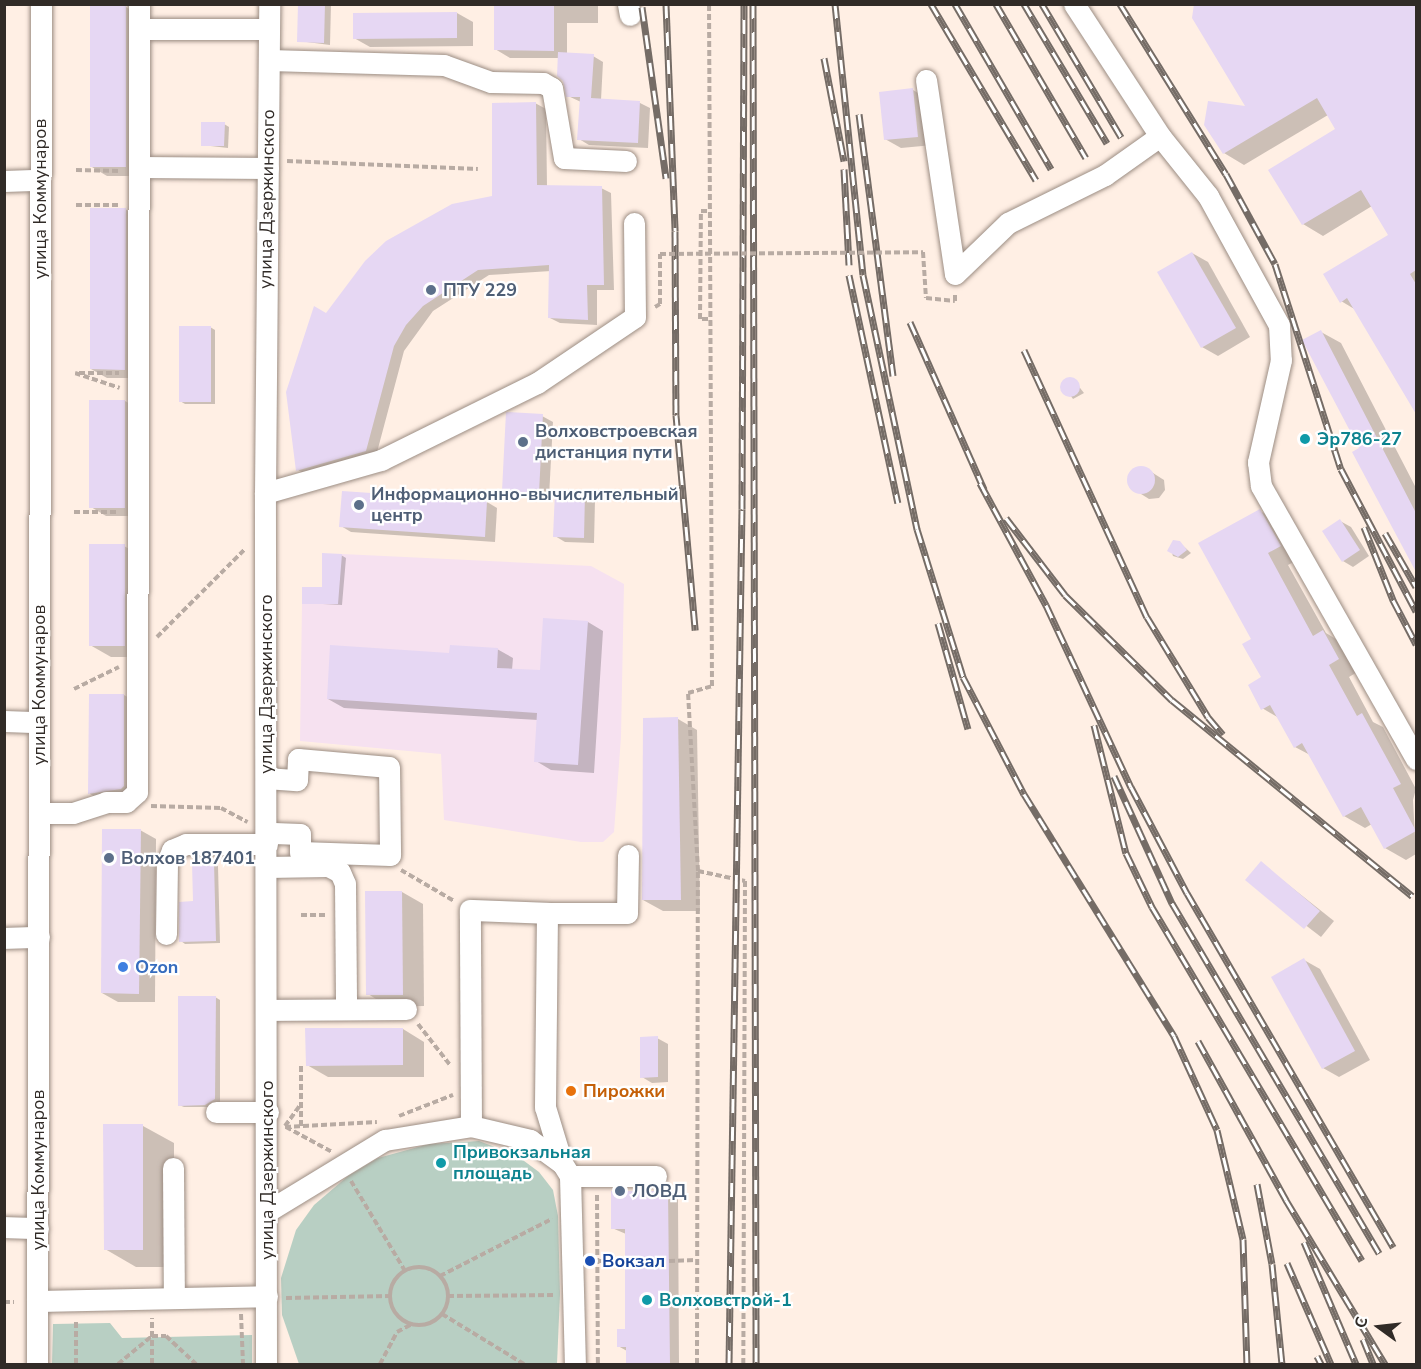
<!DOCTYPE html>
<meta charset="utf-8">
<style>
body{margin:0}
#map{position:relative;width:1421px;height:1369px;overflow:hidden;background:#ffefe4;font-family:"Nunito Sans",sans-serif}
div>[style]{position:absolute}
.industrial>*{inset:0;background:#f6e1f0}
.green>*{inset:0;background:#b8cfc3}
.shadow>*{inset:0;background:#0003}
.building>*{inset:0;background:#e6d7f3}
.round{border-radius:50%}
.path>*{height:4px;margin-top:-2px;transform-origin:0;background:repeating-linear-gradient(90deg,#b8aba3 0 6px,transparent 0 9px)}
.path>.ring{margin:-2px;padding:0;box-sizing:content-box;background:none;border:4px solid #b8aba3;border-radius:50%}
.roads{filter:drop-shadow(0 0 2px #9c8d83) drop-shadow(0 0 2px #9c8d83)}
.minor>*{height:21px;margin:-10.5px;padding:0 10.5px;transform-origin:10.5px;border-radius:10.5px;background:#fff}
.rail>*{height:7px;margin-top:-3.5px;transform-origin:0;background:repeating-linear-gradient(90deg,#fff 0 14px,#756c66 0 28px);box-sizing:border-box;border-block:2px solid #756c66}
.path-bridge>*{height:4px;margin-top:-2px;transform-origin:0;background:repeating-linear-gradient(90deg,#b8aba3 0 6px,transparent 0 9px)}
.dots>*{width:16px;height:16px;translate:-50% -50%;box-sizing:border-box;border:3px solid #fff;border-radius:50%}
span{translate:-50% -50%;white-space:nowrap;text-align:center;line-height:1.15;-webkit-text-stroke:4.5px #fff;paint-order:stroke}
.street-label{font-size:18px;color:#312b27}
.service-label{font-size:18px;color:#4e5e75;font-weight:700}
.left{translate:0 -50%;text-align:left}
.culture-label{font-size:18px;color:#0d838f;font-weight:700}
.shop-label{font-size:18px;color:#366cbe;font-weight:700}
.food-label{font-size:18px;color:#c56008;font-weight:700}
.transit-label{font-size:18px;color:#164399;font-weight:700}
.frame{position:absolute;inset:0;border:6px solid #312b27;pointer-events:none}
.north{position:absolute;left:1349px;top:1297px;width:60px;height:60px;-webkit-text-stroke:4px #fff;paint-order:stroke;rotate:285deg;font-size:16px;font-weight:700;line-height:24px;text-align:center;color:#312b27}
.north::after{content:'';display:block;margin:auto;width:21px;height:27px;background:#312b27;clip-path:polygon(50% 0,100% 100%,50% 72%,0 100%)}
</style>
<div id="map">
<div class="industrial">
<div style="clip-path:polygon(342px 554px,591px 566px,624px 584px,621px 737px,614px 832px,603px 842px,581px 842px,444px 820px,441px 754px,300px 741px,302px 604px,322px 602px,323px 555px)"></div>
</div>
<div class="green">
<div style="clip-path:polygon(479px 1141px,516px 1155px,539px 1172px,553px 1190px,558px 1216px,560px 1294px,557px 1364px,299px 1364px,282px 1315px,281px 1278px,296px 1230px,314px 1205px,348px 1176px,378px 1158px,429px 1144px)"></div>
<div style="clip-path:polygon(110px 1323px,122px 1338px,252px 1335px,252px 1364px,52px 1364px,53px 1324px)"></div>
</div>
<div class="shadow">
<div style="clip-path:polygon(300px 4px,331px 4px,330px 45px,299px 41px)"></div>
<div style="clip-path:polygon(496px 4px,598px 4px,598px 23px,567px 23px,567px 54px,593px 56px,603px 62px,601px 100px,640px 103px,650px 108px,648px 148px,589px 145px,579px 139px,581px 102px,568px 96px,560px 58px,510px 58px,495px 49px)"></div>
<div style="clip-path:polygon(1196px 4px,1416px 4px,1416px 411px,1356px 310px,1341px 301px,1390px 235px,1372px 206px,1323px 236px,1303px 224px,1337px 130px,1328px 115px,1244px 165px,1224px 153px,1247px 108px)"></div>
<div style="clip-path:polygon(126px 7px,141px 16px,141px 176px,107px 176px,92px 167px)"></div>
<div style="clip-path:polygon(457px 13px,473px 22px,473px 46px,370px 47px,354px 38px,354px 14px)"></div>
<div style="clip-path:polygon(913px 90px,928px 99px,933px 145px,901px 148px,885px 139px)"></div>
<div style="clip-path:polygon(535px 103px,546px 109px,547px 187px,601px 188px,611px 193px,614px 290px,597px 290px,597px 325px,560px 323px,550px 318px,551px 271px,489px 275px,433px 311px,404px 351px,376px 456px,308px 476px,298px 470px,327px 315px,493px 197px)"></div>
<div style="clip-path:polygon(224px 124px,229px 127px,228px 148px,202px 145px)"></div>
<div style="clip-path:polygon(125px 209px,141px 218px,141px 378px,107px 378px,91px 369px)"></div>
<div style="clip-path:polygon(1192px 253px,1208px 262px,1250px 337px,1218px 356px,1202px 347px)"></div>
<div style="clip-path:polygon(210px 327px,215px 330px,215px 404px,185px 404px,180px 401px)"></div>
<div style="clip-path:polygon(1321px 332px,1341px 343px,1416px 488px,1416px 568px,1354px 453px,1361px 449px)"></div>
<div style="clip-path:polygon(1073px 379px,1084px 393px,1073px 399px,1063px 385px)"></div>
<div style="clip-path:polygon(125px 401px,140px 410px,140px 516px,106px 516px,91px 507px)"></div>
<div style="clip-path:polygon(542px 416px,553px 422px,549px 497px,514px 496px,504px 490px)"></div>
<div style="clip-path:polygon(1145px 468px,1164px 480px,1165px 490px,1159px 498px,1149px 499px,1130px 487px,1129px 477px,1135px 469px)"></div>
<div style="clip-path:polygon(585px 494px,595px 500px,594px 543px,565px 542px,555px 536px)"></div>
<div style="clip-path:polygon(487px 502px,497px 508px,495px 542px,351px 532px,341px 526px)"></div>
<div style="clip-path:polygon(1260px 511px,1281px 523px,1301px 558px,1288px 565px,1326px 633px,1344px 644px,1359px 671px,1349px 677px,1373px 722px,1383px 727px,1416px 789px,1413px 800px,1416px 854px,1406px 860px,1385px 848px,1372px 824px,1365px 828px,1344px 816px,1312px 756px,1295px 747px,1279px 718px,1262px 708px,1263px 678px,1253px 640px)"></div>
<div style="clip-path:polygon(1340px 521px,1351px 527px,1369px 556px,1353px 567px,1343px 561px)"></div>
<div style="clip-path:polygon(1180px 543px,1191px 553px,1183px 559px,1173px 556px,1170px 546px)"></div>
<div style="clip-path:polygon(124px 546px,145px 558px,145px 657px,111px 657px,90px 645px)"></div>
<div style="clip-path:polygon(341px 555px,346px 558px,342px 605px,303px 603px,323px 588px)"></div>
<div style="clip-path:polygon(588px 622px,603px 631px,594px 773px,551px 770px,536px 761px,538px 720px,344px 708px,328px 699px,451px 654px,497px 649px,513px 658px,512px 670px,541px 672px)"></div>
<div style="clip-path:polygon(90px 695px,124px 695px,145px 707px,145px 798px,111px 806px,90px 794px)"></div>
<div style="clip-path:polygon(678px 719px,697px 730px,700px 911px,663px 911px,643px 900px)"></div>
<div style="clip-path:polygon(4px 758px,6px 759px,5px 786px,4px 786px)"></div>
<div style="clip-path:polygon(140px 830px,156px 839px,155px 1002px,118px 1002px,102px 993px)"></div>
<div style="clip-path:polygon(213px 863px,218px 866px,220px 943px,185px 944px,181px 941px)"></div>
<div style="clip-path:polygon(1261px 863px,1334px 921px,1321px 937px,1247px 880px)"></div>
<div style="clip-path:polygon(402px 892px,423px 904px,424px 1006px,389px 1007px,368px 994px)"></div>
<div style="clip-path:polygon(1304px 960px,1320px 969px,1370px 1060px,1339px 1077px,1323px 1068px)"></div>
<div style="clip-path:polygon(215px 997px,220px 1000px,220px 1102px,210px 1107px,184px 1107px,179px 1105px)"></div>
<div style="clip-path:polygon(403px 1029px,424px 1042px,424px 1077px,328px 1077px,307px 1065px,307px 1030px)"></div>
<div style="clip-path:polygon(657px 1038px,668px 1044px,668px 1082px,652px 1083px,642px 1077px)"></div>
<div style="clip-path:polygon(143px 1126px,174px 1143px,174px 1267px,136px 1267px,105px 1249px)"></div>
<div style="clip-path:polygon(668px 1192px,678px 1198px,679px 1364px,627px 1364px,627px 1351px,618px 1346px,627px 1330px,626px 1234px,612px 1228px,612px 1193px)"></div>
</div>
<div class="building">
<div style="clip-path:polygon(298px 4px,325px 4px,324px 43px,297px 42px)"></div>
<div style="clip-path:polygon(494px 4px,554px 4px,554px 51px,494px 50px)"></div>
<div style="clip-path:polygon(1194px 4px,1416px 4px,1416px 270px,1410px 274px,1416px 284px,1416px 414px,1347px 298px,1340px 303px,1323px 274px,1388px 235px,1361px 190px,1302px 225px,1268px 170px,1335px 129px,1317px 98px,1223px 154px,1204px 125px,1208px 101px,1245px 106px,1192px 18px)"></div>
<div style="clip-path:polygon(90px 6px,126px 6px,126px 167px,90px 167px)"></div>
<div style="clip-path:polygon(457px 12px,457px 38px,353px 39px,353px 13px)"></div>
<div style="clip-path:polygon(558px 52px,594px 54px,591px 98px,640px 101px,638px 143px,577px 140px,580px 97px,566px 97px,563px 81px,557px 76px)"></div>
<div style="clip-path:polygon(913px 88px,918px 137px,884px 140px,879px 92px)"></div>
<div style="clip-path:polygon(536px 102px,537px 185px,602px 186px,604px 285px,587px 285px,588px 320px,548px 318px,549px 265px,478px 270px,423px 306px,406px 325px,394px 346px,366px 451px,296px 471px,286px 392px,314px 306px,326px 313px,365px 261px,386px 241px,452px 204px,492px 196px,492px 103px)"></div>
<div style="clip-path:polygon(201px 122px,225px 122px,224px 146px,201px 146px)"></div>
<div style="clip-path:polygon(90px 208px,126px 208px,125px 370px,90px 369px)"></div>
<div style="clip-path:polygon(1192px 252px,1236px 328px,1201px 348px,1157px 272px)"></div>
<div style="clip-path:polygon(179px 326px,211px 326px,211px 402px,179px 402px)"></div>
<div style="clip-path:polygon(1321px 330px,1416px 513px,1416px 572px,1352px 452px,1359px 448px,1302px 340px)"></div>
<div class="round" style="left:1060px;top:377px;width:20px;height:20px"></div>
<div style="clip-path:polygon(89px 400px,125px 400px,125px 508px,89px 508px)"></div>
<div style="clip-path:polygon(506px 412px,543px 414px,539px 493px,502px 491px)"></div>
<div class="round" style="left:1127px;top:466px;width:28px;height:28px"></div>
<div style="clip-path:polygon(342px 491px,487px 501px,485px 537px,339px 527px)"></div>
<div style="clip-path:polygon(555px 492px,585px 493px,584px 538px,553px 537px)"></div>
<div style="clip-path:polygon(1260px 509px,1281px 546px,1268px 553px,1313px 636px,1323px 630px,1339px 659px,1329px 665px,1357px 716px,1362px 713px,1401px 784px,1393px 788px,1416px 831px,1384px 849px,1361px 807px,1343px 817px,1302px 743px,1294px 748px,1270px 705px,1261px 710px,1248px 685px,1261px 677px,1242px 644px,1251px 639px,1198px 543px)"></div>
<div style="clip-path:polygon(1340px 519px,1360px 550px,1342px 562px,1322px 531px)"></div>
<div style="clip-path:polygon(1173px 540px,1180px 541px,1187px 550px,1178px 557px,1167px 551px)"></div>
<div style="clip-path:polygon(89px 544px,125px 544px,125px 646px,89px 646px)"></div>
<div style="clip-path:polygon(322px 553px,342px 554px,338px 604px,302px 604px,302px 587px,322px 587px)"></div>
<div style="clip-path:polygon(543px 618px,588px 621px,578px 765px,534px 762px,537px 713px,327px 699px,330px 645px,449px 653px,450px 645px,498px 648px,497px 668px,540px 670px)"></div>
<div style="clip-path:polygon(89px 694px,124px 694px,124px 786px,121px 789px,88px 794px)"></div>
<div style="clip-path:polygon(678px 717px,681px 900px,642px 900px,643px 718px)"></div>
<div style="clip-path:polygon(102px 829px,141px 829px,139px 994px,101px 993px)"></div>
<div style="clip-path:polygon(1261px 861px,1320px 911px,1304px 929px,1245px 880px)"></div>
<div style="clip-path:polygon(214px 862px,216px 941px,179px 942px,179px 902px,193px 901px,192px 863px)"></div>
<div style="clip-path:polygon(365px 891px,402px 891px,403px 995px,366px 995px)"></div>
<div style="clip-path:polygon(1304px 958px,1355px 1051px,1322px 1069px,1271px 977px)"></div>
<div style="clip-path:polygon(178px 996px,216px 996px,215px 1099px,205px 1105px,178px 1106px)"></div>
<div style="clip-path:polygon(305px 1028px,403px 1028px,403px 1065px,306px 1066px)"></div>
<div style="clip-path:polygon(658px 1036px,658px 1077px,640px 1078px,640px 1037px)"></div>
<div style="clip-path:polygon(103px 1124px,143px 1124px,143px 1250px,104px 1250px)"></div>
<div style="clip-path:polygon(611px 1191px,668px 1191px,670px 1365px,626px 1365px,626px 1347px,617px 1347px,617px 1329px,625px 1329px,625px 1229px,611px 1229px)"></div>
</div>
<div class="path">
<div style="left:287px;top:161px;width:191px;rotate:2.4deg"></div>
<div style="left:76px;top:170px;width:44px;rotate:1.3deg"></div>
<div style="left:76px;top:205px;width:44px"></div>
<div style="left:923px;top:252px;width:46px;rotate:86.3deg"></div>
<div style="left:926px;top:298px;width:29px;rotate:6deg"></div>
<div style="left:955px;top:301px;width:8px;rotate:-90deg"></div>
<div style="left:655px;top:307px;width:6px;rotate:-31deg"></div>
<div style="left:660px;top:304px;width:50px;rotate:-90deg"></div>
<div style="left:708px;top:319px;width:8px;rotate:180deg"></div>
<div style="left:700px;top:319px;width:108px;rotate:-89.5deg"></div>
<div style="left:701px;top:211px;width:7px"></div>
<div style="left:75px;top:373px;width:47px;rotate:18.4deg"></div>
<div style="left:79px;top:373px;width:40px"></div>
<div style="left:74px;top:512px;width:45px"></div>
<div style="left:157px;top:637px;width:124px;rotate:-45deg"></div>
<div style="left:74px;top:689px;width:50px;rotate:-26.1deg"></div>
<div style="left:151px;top:806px;width:70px;rotate:1.6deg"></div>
<div style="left:221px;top:808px;width:30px;rotate:28deg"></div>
<div style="left:401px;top:870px;width:61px;rotate:30.3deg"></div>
<div style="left:698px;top:871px;width:178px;rotate:-93.2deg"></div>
<div style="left:688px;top:693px;width:25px;rotate:-16deg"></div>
<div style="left:712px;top:686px;width:682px;rotate:-90.25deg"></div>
<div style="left:301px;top:915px;width:26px"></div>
<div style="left:418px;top:1024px;width:52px;rotate:52deg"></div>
<div style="left:301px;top:1066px;width:60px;rotate:90deg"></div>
<div style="left:399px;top:1116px;width:58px;rotate:-21.3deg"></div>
<div style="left:285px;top:1126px;width:26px;rotate:-54deg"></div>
<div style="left:285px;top:1127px;width:92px;rotate:-3.1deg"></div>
<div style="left:286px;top:1127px;width:52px;rotate:28.5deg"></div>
<div style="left:351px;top:1181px;width:105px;rotate:59deg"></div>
<div style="left:597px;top:1195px;width:169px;rotate:89.7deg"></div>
<div style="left:597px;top:1261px;width:28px"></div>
<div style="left:669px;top:1261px;width:27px;rotate:-2deg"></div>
<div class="ring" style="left:390px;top:1267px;width:54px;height:54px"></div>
<div style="left:440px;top:1276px;width:126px;rotate:-27deg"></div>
<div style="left:448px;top:1296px;width:107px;rotate:-0.5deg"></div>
<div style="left:286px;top:1298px;width:104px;rotate:-1.1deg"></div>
<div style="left:4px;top:1302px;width:10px"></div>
<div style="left:241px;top:1314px;width:50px;rotate:87.7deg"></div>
<div style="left:442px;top:1314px;width:96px;rotate:31.4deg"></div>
<div style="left:76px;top:1364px;width:45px;rotate:-90deg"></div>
<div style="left:118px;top:1364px;width:44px;rotate:-39.5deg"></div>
<div style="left:152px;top:1336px;width:14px"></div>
<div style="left:166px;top:1336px;width:41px;rotate:43deg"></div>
<div style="left:152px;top:1364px;width:46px;rotate:-90deg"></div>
<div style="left:380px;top:1364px;width:36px;rotate:-62deg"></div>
<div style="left:397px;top:1332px;width:17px;rotate:-28deg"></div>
<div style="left:697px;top:1364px;width:493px;rotate:-89.9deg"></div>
<div style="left:698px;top:871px;width:48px;rotate:12deg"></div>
<div style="left:745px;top:881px;width:483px;rotate:90.2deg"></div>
</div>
<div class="roads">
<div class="minor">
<div style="left:628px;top:4px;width:11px;rotate:80deg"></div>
<div style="left:1074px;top:4px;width:158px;rotate:56.9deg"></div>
<div style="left:1160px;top:136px;width:77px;rotate:51.3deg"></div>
<div style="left:1208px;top:196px;width:147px;rotate:61.2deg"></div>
<div style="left:1279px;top:325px;width:35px;rotate:87deg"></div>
<div style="left:1281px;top:360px;width:105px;rotate:102.7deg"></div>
<div style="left:1258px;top:462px;width:24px;rotate:83deg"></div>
<div style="left:1261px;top:486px;width:314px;rotate:60.4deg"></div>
<div style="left:139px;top:29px;width:130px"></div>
<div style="left:269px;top:60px;width:175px;rotate:1.6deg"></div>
<div style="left:444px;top:65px;width:50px;rotate:19.9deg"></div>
<div style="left:491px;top:82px;width:52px;rotate:1.1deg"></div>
<div style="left:543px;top:83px;width:10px;rotate:29deg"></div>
<div style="left:552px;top:88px;width:71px;rotate:80.3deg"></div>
<div style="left:564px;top:158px;width:62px;rotate:2.8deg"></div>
<div style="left:926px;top:80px;width:196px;rotate:81.5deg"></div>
<div style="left:955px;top:274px;width:74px;rotate:-43.9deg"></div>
<div style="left:1008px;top:223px;width:108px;rotate:-26.3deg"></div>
<div style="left:1105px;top:175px;width:67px;rotate:-35.3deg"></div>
<div style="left:139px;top:167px;width:129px;rotate:0.4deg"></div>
<div style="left:4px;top:181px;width:36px;rotate:-2deg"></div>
<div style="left:265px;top:493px;width:121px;rotate:-15.9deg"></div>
<div style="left:381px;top:460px;width:174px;rotate:-26.3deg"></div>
<div style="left:537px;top:383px;width:118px;rotate:-34deg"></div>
<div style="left:635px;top:317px;width:94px;rotate:-90.6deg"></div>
<div style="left:4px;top:721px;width:35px;rotate:2deg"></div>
<div style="left:266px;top:778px;width:31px;rotate:4deg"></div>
<div style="left:297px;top:780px;width:21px;rotate:-87deg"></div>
<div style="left:298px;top:759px;width:91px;rotate:5deg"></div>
<div style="left:389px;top:767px;width:88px;rotate:89.3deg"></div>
<div style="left:390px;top:855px;width:90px;rotate:-178.1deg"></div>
<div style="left:300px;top:852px;width:18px;rotate:-90deg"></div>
<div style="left:300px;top:834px;width:33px;rotate:-178deg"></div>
<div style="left:39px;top:813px;width:34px"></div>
<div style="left:73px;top:813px;width:35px;rotate:-18deg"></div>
<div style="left:106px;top:802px;width:20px"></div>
<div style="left:126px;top:802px;width:15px;rotate:-42deg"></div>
<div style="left:137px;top:792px;width:788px;rotate:-89.85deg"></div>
<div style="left:267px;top:867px;width:61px;rotate:-0.9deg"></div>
<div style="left:328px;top:866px;width:13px;rotate:27deg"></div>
<div style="left:340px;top:872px;width:13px;rotate:67deg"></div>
<div style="left:345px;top:884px;width:125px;rotate:89.5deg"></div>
<div style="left:547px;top:913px;width:80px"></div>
<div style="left:627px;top:913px;width:58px;rotate:-89deg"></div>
<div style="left:166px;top:934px;width:71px;rotate:-89.2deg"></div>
<div style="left:167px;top:863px;width:14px;rotate:-69deg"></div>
<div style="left:172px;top:850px;width:15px;rotate:-23deg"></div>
<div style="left:186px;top:844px;width:81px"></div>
<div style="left:4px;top:938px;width:35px;rotate:-2deg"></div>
<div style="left:267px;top:1010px;width:139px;rotate:-0.4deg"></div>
<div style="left:216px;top:1112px;width:52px"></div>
<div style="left:471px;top:1126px;width:216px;rotate:-90.3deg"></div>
<div style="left:470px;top:910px;width:77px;rotate:2.2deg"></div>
<div style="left:547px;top:913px;width:194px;rotate:90.6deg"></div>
<div style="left:545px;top:1107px;width:59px;rotate:73.1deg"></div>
<div style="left:173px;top:1168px;width:130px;rotate:89.6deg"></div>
<div style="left:570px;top:1176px;width:86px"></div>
<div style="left:268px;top:1211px;width:137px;rotate:-31.3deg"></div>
<div style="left:385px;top:1140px;width:87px;rotate:-9.2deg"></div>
<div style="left:471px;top:1126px;width:61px;rotate:13.3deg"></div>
<div style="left:530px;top:1140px;width:39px;rotate:36deg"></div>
<div style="left:562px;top:1163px;width:15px;rotate:58deg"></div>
<div style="left:570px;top:1176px;width:188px;rotate:88.5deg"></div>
<div style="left:4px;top:1227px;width:34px;rotate:2deg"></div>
<div style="left:37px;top:1301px;width:230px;rotate:-1.2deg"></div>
<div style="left:37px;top:1364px;width:1360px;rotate:-89.83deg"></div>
<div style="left:266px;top:1364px;width:871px;rotate:-90.07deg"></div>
<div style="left:265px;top:493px;width:489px;rotate:-89.5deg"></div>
</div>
</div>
<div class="rail">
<div style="left:666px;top:4px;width:227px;rotate:87.7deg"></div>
<div style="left:675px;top:231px;width:184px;rotate:89.7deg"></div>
<div style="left:676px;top:415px;width:216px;rotate:84.9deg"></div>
<div style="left:753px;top:4px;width:1360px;rotate:89.87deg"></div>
<div style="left:835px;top:4px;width:272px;rotate:84.1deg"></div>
<div style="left:863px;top:275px;width:260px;rotate:78deg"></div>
<div style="left:917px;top:529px;width:155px;rotate:72.7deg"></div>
<div style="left:963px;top:677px;width:132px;rotate:62.5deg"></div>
<div style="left:1024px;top:794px;width:285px;rotate:58.2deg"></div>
<div style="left:1174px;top:1036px;width:103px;rotate:65.4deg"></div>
<div style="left:1217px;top:1130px;width:112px;rotate:76.6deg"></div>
<div style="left:1243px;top:1239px;width:125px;rotate:88.2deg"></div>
<div style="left:931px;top:4px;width:205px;rotate:59.2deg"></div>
<div style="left:955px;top:4px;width:191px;rotate:59.8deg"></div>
<div style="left:996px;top:4px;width:178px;rotate:59.7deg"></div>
<div style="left:1024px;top:4px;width:162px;rotate:59.2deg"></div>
<div style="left:1042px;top:4px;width:155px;rotate:59.3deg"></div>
<div style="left:1120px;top:4px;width:200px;rotate:58.1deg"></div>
<div style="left:1226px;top:174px;width:102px;rotate:61.4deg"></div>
<div style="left:1275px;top:264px;width:215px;rotate:72.2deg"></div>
<div style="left:1341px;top:469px;width:161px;rotate:62.2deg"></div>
<div style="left:642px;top:7px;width:173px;rotate:82deg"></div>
<div style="left:824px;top:58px;width:105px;rotate:79deg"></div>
<div style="left:859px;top:114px;width:264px;rotate:82.6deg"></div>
<div style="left:844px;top:169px;width:96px;rotate:87deg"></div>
<div style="left:849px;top:275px;width:233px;rotate:77.9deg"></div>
<div style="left:910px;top:322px;width:183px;rotate:66.1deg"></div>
<div style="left:1024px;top:350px;width:294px;rotate:65.3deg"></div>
<div style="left:1147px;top:617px;width:117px;rotate:58.6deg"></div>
<div style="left:1208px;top:717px;width:23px;rotate:50deg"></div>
<div style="left:980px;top:483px;width:139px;rotate:61.6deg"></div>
<div style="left:1046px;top:605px;width:201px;rotate:65deg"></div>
<div style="left:1131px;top:787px;width:120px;rotate:62.2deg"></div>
<div style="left:1187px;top:893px;width:410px;rotate:59.8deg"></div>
<div style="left:1006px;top:518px;width:97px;rotate:52.5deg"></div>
<div style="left:1065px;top:595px;width:150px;rotate:44.5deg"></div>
<div style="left:1172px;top:700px;width:310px;rotate:39.2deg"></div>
<div style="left:1364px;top:527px;width:79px;rotate:68.3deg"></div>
<div style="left:1393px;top:600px;width:50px;rotate:62.4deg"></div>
<div style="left:1385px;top:533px;width:62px;rotate:60.1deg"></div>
<div style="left:938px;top:623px;width:110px;rotate:74.2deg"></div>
<div style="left:1094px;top:725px;width:132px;rotate:76deg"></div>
<div style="left:1126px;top:853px;width:60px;rotate:64.3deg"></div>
<div style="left:1152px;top:907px;width:411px;rotate:59.3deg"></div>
<div style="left:1114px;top:776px;width:140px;rotate:65.5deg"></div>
<div style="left:1172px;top:903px;width:407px;rotate:59.4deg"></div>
<div style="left:1198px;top:1041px;width:182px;rotate:61deg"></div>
<div style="left:1286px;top:1200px;width:192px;rotate:58.9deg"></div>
<div style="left:1257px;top:1184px;width:81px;rotate:79.4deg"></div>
<div style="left:1272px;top:1264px;width:100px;rotate:84.3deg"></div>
<div style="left:1304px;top:1242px;width:133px;rotate:66.9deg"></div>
<div style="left:1287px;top:1263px;width:110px;rotate:66.5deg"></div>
<div style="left:1363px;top:1339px;width:27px;rotate:68deg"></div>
<div style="left:1317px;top:1356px;width:9px;rotate:63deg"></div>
<div style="left:729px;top:1364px;width:855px;rotate:-89.13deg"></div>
<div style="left:742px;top:509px;width:505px;rotate:-89.77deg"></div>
</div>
<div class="path-bridge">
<div style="left:660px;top:254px;width:263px;rotate:-0.4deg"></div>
</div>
<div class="dots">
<div style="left:431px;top:290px;background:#5c6f8a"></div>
<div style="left:1305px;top:439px;background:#0f9aa8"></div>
<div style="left:523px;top:442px;background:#5c6f8a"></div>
<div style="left:359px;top:505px;background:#5c6f8a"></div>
<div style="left:109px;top:858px;background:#5c6f8a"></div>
<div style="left:123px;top:967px;background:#3f7fe0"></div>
<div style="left:571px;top:1091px;background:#e8710a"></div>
<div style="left:441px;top:1163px;background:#0f9aa8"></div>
<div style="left:620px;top:1191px;background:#5c6f8a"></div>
<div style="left:590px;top:1261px;background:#1a4fb4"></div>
<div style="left:647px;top:1300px;background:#0f9aa8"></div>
</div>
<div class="street-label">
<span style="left:40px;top:199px;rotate:-90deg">улица Коммунаров</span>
<span style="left:267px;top:199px;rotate:-89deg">улица Дзержинского</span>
<span style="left:266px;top:684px;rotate:-90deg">улица Дзержинского</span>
<span style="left:39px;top:685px;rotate:-90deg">улица Коммунаров</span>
<span style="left:38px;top:1170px;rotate:-90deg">улица Коммунаров</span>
<span style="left:267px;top:1170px;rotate:-90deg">улица Дзержинского</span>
</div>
<div class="service-label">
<span class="left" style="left:443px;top:290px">ПТУ 229</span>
<span class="left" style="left:535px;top:442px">Волховстроевская<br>дистанция пути</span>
<span class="left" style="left:371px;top:505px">Информационно-вычислительный<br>центр</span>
<span class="left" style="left:121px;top:858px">Волхов 187401</span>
<span class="left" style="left:632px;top:1191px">ЛОВД</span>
</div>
<div class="culture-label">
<span class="left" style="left:1317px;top:439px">Эр786-27</span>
<span class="left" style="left:453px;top:1163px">Привокзальная<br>площадь</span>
<span class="left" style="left:659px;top:1300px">Волховстрой-1</span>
</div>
<div class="shop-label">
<span class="left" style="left:135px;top:967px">Ozon</span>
</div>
<div class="food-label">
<span class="left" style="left:583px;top:1091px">Пирожки</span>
</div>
<div class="transit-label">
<span class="left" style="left:602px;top:1261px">Вокзал</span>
</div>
<div class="frame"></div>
<div class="north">С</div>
</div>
